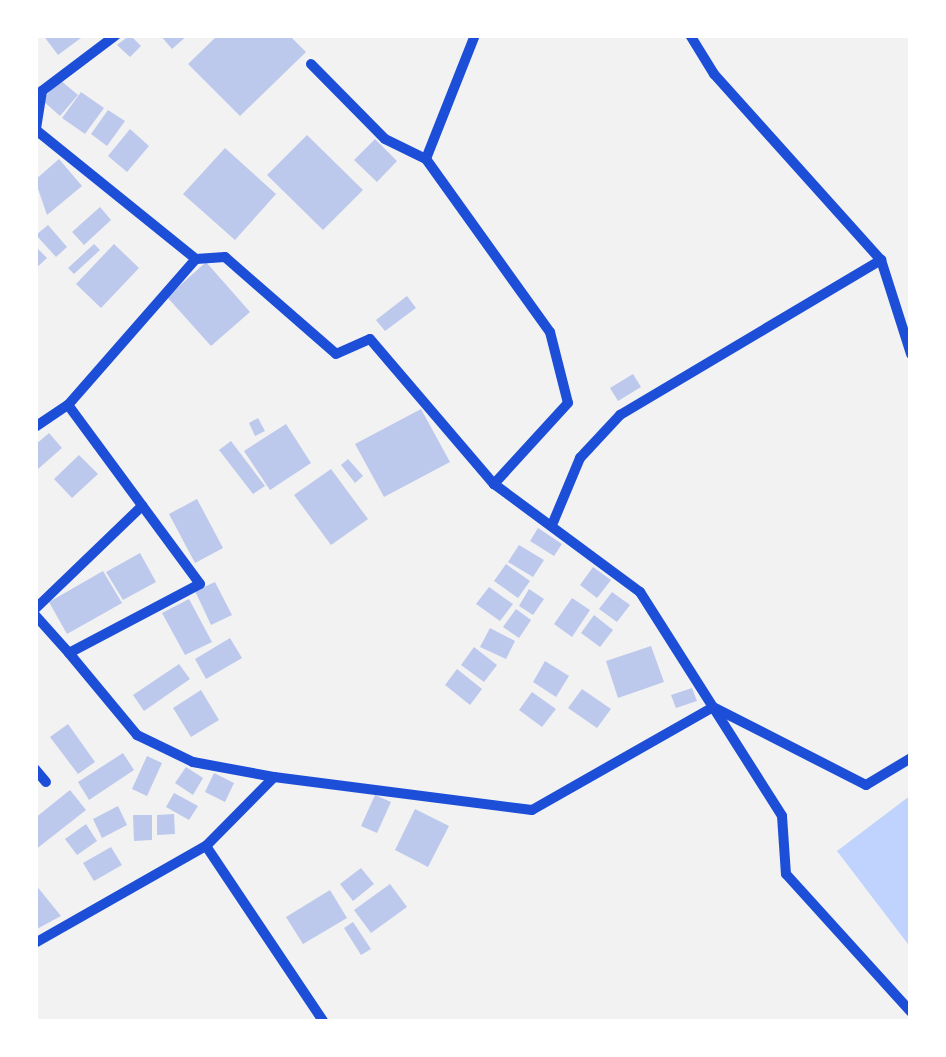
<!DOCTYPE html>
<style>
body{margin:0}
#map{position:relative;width:946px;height:1057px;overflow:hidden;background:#f2f2f2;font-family:"IBM Plex Sans",sans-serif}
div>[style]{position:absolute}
.water>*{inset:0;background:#bfd3fe}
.building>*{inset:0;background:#bdc9ec}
.minor>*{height:10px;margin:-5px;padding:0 5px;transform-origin:5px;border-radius:5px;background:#1d4ed8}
span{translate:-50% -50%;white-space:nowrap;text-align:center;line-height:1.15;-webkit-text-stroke:9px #fff;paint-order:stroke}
.frame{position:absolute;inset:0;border:38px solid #fff;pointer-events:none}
</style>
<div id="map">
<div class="water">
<div style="clip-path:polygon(911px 795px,911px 948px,837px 851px)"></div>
</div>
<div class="building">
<div style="clip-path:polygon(43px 35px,85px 35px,58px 55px)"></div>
<div style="clip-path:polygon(130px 35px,141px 46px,130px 57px,117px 45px)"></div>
<div style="clip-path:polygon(160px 35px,188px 35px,172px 49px)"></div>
<div style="clip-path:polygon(218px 35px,289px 35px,306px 52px,240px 116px,188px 64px)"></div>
<div style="clip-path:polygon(60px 80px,78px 95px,60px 116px,42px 100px)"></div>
<div style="clip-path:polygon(81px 92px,104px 108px,85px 134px,62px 118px)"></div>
<div style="clip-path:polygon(108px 110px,125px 121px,107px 146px,91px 134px)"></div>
<div style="clip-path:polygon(130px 129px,149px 146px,127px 172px,108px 156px)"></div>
<div style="clip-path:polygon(307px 135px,363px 190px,323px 230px,267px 175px)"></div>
<div style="clip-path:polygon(375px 139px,397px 161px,377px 182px,354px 160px)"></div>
<div style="clip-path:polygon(225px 148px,276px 194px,235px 240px,183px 194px)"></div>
<div style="clip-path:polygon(59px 159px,82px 186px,47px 215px,35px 180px)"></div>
<div style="clip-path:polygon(100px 207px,111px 220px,84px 245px,72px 232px)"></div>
<div style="clip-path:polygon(48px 225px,67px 247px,56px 257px,36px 235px)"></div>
<div style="clip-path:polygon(94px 244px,100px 250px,74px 274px,68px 268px)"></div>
<div style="clip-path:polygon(114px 244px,139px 268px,101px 308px,76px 284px)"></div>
<div style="clip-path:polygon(35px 246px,47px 258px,35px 269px)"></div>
<div style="clip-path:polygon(206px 262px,250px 312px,211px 346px,167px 297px)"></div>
<div style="clip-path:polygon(407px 296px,416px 308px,385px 331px,376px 320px)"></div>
<div style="clip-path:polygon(633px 374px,641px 387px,618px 401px,610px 388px)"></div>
<div style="clip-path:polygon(421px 409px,450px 462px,384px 497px,355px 444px)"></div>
<div style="clip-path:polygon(258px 418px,265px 431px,255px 436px,249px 423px)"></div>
<div style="clip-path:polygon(286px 424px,311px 463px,270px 490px,244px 451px)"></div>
<div style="clip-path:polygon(49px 433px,62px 448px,38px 469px,35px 445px)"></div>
<div style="clip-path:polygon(231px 441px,265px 486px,253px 494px,219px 450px)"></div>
<div style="clip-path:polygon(79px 455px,98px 474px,72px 498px,54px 479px)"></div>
<div style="clip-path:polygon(348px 459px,363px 476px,355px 483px,341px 465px)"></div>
<div style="clip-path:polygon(331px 469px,368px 519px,331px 545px,294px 495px)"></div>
<div style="clip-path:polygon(197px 499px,223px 548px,195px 563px,169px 514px)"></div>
<div style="clip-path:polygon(538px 528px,562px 544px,554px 556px,530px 541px)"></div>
<div style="clip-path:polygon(519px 545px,544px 560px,533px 577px,508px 562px)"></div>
<div style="clip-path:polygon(140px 553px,156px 582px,123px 600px,106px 572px)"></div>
<div style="clip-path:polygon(506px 564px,530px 581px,518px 598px,494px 581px)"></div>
<div style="clip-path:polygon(593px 567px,611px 580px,597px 598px,580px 585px)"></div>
<div style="clip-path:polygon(103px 571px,122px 603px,67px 634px,49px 602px)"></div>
<div style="clip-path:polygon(215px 582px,232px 615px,211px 625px,195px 591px)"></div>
<div style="clip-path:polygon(489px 587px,513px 604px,500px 621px,476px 604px)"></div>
<div style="clip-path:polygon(529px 589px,544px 599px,533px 615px,519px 606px)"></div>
<div style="clip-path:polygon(612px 592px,630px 605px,617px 622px,599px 609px)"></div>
<div style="clip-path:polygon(572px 598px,590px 610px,572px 637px,554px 624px)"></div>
<div style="clip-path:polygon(189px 599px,212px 642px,185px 655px,162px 613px)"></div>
<div style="clip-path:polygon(516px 609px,531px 620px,519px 638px,503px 627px)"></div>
<div style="clip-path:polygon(594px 615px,613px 630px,600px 647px,581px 633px)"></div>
<div style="clip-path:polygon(490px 628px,515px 641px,506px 659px,480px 647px)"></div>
<div style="clip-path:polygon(230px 638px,242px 658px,206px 679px,195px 659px)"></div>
<div style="clip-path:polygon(651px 646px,664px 682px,618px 698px,606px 661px)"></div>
<div style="clip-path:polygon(474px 647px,497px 665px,484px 682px,461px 665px)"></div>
<div style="clip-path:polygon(545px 661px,569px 676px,556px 697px,533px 682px)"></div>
<div style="clip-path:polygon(179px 664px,190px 679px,144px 711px,133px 695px)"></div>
<div style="clip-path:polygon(457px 669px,482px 689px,470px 705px,445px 685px)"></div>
<div style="clip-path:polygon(692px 688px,697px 701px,676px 708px,671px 695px)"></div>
<div style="clip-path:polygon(582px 689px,611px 709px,597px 728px,568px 708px)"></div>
<div style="clip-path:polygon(201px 690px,219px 720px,191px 737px,173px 708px)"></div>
<div style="clip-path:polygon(532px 692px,556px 709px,542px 727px,519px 710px)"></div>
<div style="clip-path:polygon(68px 724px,95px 762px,78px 774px,50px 737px)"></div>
<div style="clip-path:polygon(123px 753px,134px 770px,89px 800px,78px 782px)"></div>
<div style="clip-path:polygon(147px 756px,162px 763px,147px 796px,132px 789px)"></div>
<div style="clip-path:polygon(186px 767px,203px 778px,193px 795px,175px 783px)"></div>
<div style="clip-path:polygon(214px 773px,234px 783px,225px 802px,205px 792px)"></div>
<div style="clip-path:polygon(70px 790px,86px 810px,35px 850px,35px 818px)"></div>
<div style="clip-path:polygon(174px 793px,198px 806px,189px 820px,166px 807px)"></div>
<div style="clip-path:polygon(375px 795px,391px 802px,377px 833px,361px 826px)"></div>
<div style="clip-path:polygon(118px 806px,127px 825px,102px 838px,93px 819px)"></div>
<div style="clip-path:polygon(415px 809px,449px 826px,428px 867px,395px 850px)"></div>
<div style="clip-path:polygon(174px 814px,175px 834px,157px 835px,157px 815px)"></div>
<div style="clip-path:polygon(133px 815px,152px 815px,152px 840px,134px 841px)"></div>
<div style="clip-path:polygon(86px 824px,97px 841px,77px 855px,65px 839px)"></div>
<div style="clip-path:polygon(111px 847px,122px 865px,94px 881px,83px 863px)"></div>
<div style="clip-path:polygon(361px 868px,374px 884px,353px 901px,340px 884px)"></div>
<div style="clip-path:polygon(35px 884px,61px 916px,35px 930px)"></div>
<div style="clip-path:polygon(390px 884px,407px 907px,371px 933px,354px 910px)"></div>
<div style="clip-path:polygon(330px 890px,347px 918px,303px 944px,286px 917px)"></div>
<div style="clip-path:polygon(353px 922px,371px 949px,361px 955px,344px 928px)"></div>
</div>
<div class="minor">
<div style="left:116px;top:35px;width:93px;rotate:142.9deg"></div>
<div style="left:42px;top:91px;width:39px;rotate:99deg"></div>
<div style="left:36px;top:130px;width:206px;rotate:38.9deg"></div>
<div style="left:475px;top:35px;width:133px;rotate:111.6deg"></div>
<div style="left:426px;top:159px;width:213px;rotate:54.4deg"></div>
<div style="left:550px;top:332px;width:73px;rotate:75.8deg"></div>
<div style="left:568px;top:403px;width:110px;rotate:132.4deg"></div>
<div style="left:690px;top:35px;width:46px;rotate:58.4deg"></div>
<div style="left:714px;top:74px;width:250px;rotate:48.1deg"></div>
<div style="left:881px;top:260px;width:99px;rotate:72.3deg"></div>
<div style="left:311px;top:64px;width:105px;rotate:45.4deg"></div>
<div style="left:385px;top:139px;width:46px;rotate:26deg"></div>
<div style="left:35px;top:427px;width:40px;rotate:-34deg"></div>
<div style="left:552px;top:525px;width:73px;rotate:-67.3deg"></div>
<div style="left:580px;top:458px;width:59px;rotate:-47.1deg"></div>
<div style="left:620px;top:415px;width:304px;rotate:-30.7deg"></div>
<div style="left:35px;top:609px;width:149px;rotate:-43.9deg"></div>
<div style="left:35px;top:615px;width:51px;rotate:48.2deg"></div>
<div style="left:69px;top:653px;width:148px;rotate:-27.8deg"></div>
<div style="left:200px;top:584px;width:222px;rotate:-126.4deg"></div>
<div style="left:68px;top:405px;width:194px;rotate:-48.8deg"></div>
<div style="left:196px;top:259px;width:29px;rotate:-4deg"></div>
<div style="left:225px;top:257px;width:147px;rotate:41.1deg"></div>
<div style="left:336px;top:354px;width:37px;rotate:-24deg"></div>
<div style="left:370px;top:339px;width:191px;rotate:49.5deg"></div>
<div style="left:494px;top:484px;width:182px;rotate:36.5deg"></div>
<div style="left:640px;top:592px;width:265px;rotate:57.6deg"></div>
<div style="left:782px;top:816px;width:58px;rotate:86.1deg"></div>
<div style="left:786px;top:874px;width:186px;rotate:47.8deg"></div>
<div style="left:69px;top:653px;width:107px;rotate:50.3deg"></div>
<div style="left:137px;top:735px;width:62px;rotate:25.7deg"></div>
<div style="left:193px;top:762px;width:82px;rotate:10.5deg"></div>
<div style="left:35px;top:769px;width:17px;rotate:50deg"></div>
<div style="left:206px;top:846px;width:212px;rotate:56.2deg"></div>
<div style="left:35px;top:943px;width:197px;rotate:-29.6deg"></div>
<div style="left:206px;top:846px;width:97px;rotate:-45.4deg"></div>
<div style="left:274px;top:777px;width:260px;rotate:7.3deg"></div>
<div style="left:532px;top:810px;width:208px;rotate:-29.6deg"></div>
<div style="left:713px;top:707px;width:172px;rotate:27deg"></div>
<div style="left:866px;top:785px;width:52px;rotate:-31deg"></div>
</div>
<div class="frame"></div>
</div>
